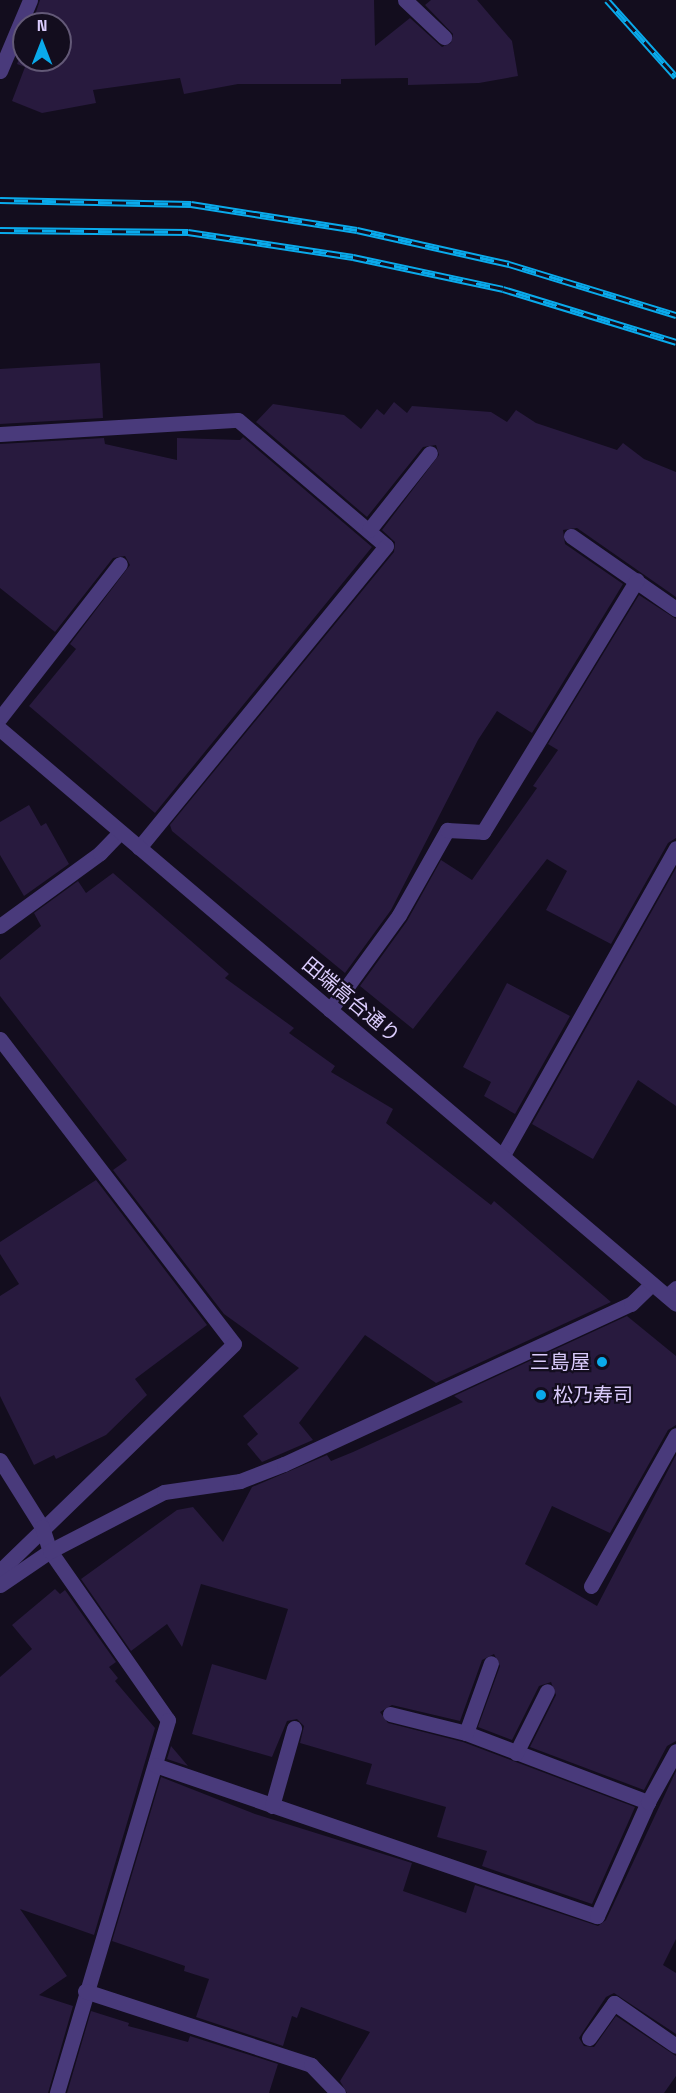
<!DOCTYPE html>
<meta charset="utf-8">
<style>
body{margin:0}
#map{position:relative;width:676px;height:2093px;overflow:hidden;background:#130d1e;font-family:"Space Grotesk","Noto Sans JP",sans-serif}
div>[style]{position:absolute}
.building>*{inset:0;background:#281a3e}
.service>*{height:15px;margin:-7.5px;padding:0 7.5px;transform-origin:7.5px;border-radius:7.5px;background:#493a7b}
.minor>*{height:15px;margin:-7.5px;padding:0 7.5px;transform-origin:7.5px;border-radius:7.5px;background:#493a7b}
.tertiary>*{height:15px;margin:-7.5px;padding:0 7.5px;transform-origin:7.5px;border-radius:7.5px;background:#493a7b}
.rail>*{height:7px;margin-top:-3.5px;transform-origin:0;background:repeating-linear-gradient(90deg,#130d1e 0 14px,#0aaaeb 0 28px);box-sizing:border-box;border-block:2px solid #0aaaeb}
.dots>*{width:16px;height:16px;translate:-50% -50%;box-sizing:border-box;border:3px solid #130d1e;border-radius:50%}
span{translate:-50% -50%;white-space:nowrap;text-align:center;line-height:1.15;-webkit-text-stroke:4.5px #130d1e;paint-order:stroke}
.street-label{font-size:20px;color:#dbccfd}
.poi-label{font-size:20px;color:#dbccfd}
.right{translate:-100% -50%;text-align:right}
.left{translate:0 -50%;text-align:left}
.north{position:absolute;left:12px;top:12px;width:60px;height:60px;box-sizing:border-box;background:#130d1e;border:2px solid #635977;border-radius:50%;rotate:0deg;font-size:16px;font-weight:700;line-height:24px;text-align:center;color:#dbccfd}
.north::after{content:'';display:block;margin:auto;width:21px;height:27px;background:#0aaaeb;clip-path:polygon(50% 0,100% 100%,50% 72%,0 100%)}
</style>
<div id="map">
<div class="building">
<div style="clip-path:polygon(40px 0,374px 0,375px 46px,410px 18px,442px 47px,451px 43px,453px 34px,425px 5px,431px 0,477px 0,512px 41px,518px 76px,479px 83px,408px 85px,408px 78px,341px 79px,341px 84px,238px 84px,184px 94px,180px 78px,93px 90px,96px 103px,42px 113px,12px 101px,25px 67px,17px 64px,24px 45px,24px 60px,60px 60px,60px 24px,32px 24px)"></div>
<div style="clip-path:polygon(100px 363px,103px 418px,0 424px,0 369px)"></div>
<div style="clip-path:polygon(394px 402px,407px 413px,412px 406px,491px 412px,507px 422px,516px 410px,536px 423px,617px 450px,623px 443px,644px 459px,676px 472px,676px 597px,577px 528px,563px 530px,565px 544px,623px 584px,532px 733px,497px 711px,478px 740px,391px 910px,345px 973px,172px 831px,170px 825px,394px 552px,395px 542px,382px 530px,439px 455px,436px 445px,423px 447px,367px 517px,256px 422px,273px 404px,344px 415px,361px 429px,377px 409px,384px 415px)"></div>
<div style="clip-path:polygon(243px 437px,372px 547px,155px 813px,29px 706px,76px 649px,70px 644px,130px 565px,125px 556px,113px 558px,55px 632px,0 588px,0 444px,104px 438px,105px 444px,177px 460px,177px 438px,240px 440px)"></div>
<div style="clip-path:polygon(639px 595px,676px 619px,676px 838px,668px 843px,611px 944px,546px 910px,567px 871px,547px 859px,413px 1029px,360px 986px,407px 921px,441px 860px,472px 880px,537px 788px,533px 786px,558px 750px,548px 744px)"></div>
<div style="clip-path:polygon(29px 805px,41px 826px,46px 823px,69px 864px,24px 896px,0 855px,0 822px)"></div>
<div style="clip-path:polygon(676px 868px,676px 1106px,638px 1080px,593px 1159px,532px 1124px)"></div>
<div style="clip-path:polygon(113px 873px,229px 974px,225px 978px,294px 1028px,289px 1033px,335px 1066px,331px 1072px,393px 1109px,386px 1123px,491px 1205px,494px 1201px,611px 1302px,436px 1383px,365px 1335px,299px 1423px,313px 1440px,262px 1462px,247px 1444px,258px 1434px,243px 1416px,299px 1368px,224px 1314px,113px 1170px,127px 1160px,0 996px,0 960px,41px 926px,34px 913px,78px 881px,86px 893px)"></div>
<div style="clip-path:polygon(507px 983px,570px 1016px,515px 1114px,484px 1096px,491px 1082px,463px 1067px)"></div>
<div style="clip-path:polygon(96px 1180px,207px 1325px,135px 1379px,147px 1395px,106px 1435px,56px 1459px,54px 1455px,34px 1465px,0 1396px,0 1296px,19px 1284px,0 1254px,0 1242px)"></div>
<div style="clip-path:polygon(627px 1316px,676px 1356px,676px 1425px,668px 1430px,610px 1533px,552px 1506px,525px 1564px,597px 1606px,676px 1455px,676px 1741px,667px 1746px,644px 1790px,530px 1747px,556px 1695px,551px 1682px,539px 1686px,512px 1740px,478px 1727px,500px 1666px,494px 1654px,482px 1660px,460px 1721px,392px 1705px,380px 1712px,388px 1723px,463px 1742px,635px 1807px,592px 1904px,482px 1866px,487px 1851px,437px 1837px,446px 1807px,366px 1784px,372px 1764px,300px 1743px,304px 1726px,297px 1719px,287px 1721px,272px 1757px,192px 1734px,212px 1664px,266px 1680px,288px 1609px,201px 1584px,182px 1647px,167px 1624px,131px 1651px,81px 1579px,177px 1510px,193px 1507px,223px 1542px,252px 1487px,327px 1455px,331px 1461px,353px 1452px,463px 1402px,454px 1396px)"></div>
<div style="clip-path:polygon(55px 1589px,60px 1594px,65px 1590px,116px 1662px,109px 1667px,118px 1678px,115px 1681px,155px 1728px,94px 1935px,20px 1909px,67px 1976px,39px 1995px,73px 2006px,48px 2093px,0 2093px,0 1677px,32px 1649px,12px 1625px)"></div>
<div style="clip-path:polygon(171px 1746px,188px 1766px,167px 1759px)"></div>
<div style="clip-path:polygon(676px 1771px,676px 1939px,663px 1965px,676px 1973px,676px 2034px,614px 1993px,606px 1997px,579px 2038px,584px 2046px,594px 2047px,616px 2016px,676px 2056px,676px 2076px,664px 2093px,347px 2093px,340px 2081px,370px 2032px,301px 2007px,297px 2018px,292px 2016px,283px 2046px,196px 2017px,209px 1979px,184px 1971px,185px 1966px,112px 1941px,161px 1777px,255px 1814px,412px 1863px,403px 1891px,466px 1913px,475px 1885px,598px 1926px,606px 1920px)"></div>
<div style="clip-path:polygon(91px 2011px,129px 2023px,128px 2026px,188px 2042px,190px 2036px,278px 2064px,269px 2093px,67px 2093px)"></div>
</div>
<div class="service">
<div style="left:405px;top:0;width:54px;rotate:43.5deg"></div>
<div style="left:0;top:71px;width:77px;rotate:-67.1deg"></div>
<div style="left:0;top:434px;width:238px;rotate:-3.4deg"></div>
<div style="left:238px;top:420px;width:194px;rotate:40.4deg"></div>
<div style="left:386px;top:546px;width:390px;rotate:129.3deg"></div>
<div style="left:369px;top:530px;width:98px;rotate:-51.6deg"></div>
<div style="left:571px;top:536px;width:128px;rotate:34.8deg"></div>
<div style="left:0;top:718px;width:195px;rotate:-52.1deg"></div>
<div style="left:330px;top:1010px;width:117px;rotate:-54deg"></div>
<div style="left:399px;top:915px;width:98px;rotate:-60.5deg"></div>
<div style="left:447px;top:830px;width:36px;rotate:3deg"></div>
<div style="left:483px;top:832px;width:295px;rotate:-58.6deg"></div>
<div style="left:503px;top:1155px;width:352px;rotate:-60.6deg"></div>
<div style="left:667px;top:1296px;width:12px;rotate:-42deg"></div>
<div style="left:50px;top:1551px;width:206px;rotate:55.1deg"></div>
<div style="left:168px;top:1720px;width:389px;rotate:106.6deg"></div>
<div style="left:591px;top:1586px;width:173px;rotate:-60.6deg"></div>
<div style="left:390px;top:1714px;width:78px;rotate:14deg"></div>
<div style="left:466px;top:1733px;width:195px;rotate:20.8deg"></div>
<div style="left:466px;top:1733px;width:74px;rotate:-70.3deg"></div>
<div style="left:516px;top:1753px;width:69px;rotate:-63.4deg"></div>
<div style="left:155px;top:1765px;width:467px;rotate:18.9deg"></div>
<div style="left:597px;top:1916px;width:125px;rotate:-65.9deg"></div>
<div style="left:648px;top:1802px;width:58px;rotate:-61.2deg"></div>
<div style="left:272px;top:1806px;width:81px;rotate:-74.2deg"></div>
<div style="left:85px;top:1991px;width:238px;rotate:18.1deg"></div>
<div style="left:311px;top:2065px;width:39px;rotate:46deg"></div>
<div style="left:589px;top:2038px;width:43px;rotate:-54.5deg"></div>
<div style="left:614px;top:2003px;width:75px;rotate:34.7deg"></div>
</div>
<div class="minor">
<div style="left:0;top:926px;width:124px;rotate:-36.1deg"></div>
<div style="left:100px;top:853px;width:29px;rotate:-46deg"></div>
<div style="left:0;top:1039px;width:384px;rotate:52.5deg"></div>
<div style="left:234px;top:1344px;width:326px;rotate:135.9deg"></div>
<div style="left:0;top:1460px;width:79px;rotate:57.9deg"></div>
<div style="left:42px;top:1527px;width:25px;rotate:72deg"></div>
<div style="left:0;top:1585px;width:60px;rotate:-34.2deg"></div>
<div style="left:50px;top:1551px;width:128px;rotate:-27.4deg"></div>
<div style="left:164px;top:1492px;width:77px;rotate:-8.2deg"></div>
<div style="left:240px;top:1481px;width:47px;rotate:-21.1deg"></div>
<div style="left:284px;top:1464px;width:382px;rotate:-24.8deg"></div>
<div style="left:631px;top:1304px;width:29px;rotate:-44deg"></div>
</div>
<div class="tertiary">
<div style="left:0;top:729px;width:887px;rotate:40.38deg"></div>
</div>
<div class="rail">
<div style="left:607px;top:0;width:103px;rotate:48.1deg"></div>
<div style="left:0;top:200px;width:191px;rotate:1.2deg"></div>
<div style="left:191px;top:204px;width:168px;rotate:8.9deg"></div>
<div style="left:357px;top:230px;width:156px;rotate:12.6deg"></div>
<div style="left:509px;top:264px;width:175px;rotate:17deg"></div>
<div style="left:0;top:230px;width:188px;rotate:0.6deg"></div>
<div style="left:188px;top:232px;width:167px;rotate:8.6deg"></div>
<div style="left:353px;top:257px;width:153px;rotate:12deg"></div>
<div style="left:503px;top:289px;width:181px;rotate:17deg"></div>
</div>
<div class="dots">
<div style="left:602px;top:1362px;background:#0aaaeb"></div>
<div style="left:541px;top:1395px;background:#0aaaeb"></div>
</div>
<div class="street-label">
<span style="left:351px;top:1000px;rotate:40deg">田端高台通り</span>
</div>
<div class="poi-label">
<span class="right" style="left:590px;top:1362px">三島屋</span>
<span class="left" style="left:553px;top:1395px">松乃寿司</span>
</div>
<div class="north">N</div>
</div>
